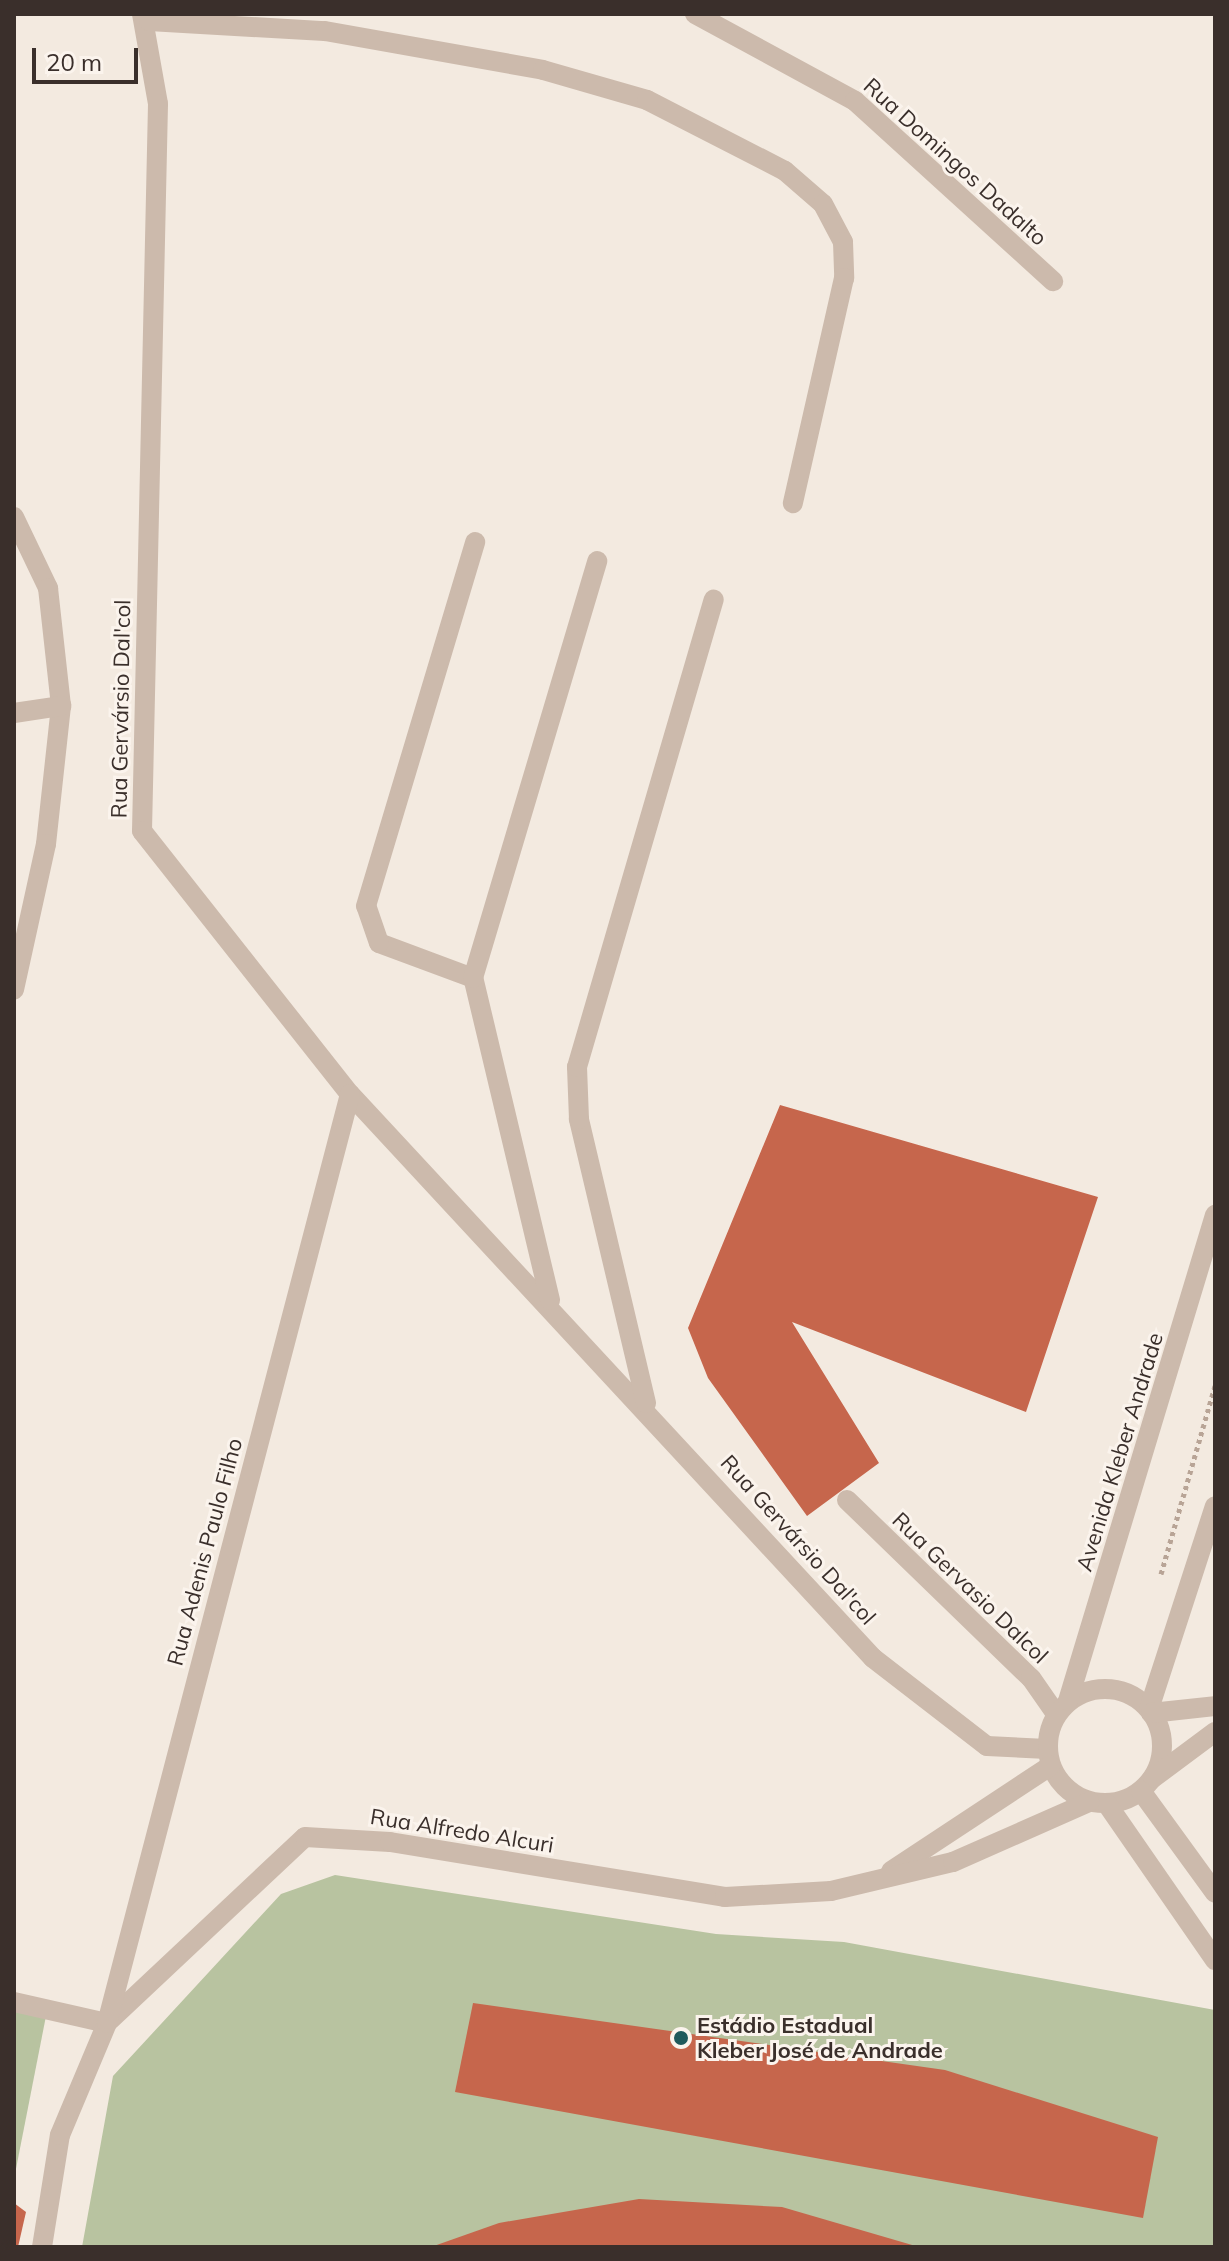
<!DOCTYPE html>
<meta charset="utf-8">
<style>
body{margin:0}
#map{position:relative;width:1229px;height:2261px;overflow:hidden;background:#f3eae0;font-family:Mulish,sans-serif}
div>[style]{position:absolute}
.green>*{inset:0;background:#b8c3a0}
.building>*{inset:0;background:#c6664c}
.path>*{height:5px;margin-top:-2.5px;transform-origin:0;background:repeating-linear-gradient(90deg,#b8a496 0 4px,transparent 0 8px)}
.minor>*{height:20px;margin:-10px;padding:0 10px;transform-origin:10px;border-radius:10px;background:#ccbaac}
.minor>.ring{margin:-10px;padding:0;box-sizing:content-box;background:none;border:20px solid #ccbaac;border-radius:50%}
.dots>*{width:22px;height:22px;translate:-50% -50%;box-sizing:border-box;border:4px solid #fbf4ed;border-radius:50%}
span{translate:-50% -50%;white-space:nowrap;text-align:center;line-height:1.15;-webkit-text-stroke:6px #fbf4ed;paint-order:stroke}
.street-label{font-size:22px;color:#3a2f2b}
.poi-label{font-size:22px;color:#3a2f2b;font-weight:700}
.left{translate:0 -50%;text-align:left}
.frame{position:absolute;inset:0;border:16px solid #3a2f2b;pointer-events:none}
.scale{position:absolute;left:32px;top:48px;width:106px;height:36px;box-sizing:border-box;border:4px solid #3a2f2b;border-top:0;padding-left:10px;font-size:24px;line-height:28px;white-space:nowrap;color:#3a2f2b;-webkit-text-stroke:6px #fbf4ed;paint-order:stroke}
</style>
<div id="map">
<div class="green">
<div style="clip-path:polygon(335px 1875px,716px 1934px,844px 1942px,1215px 2010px,1215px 2247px,82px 2247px,113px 2076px,281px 1894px)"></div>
<div style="clip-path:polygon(14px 2010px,46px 2016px,14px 2179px)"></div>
</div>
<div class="building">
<div style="clip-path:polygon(780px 1105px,1098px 1197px,1026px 1412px,792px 1322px,879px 1463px,807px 1516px,708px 1378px,688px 1328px)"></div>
<div style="clip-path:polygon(473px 2003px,945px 2070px,1158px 2137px,1143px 2218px,455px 2092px)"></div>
<div style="clip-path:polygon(639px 2199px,782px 2207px,919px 2247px,431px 2247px,499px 2223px)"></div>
<div style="clip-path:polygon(14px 2203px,26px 2212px,18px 2247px,14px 2247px)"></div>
</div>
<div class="path">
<div style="left:1161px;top:1574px;width:196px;rotate:-74deg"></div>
</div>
<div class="minor">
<div style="left:142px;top:14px;width:91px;rotate:79.9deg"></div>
<div style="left:158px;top:104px;width:727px;rotate:91.26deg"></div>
<div style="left:142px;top:831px;width:335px;rotate:51.7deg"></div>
<div style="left:350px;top:1094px;width:769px;rotate:47.16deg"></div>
<div style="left:873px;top:1658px;width:144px;rotate:37.7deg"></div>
<div style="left:987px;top:1746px;width:60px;rotate:2.9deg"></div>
<div style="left:695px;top:14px;width:182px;rotate:28.5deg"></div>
<div style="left:855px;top:101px;width:268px;rotate:42.3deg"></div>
<div style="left:149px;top:21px;width:176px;rotate:3.3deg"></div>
<div style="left:325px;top:31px;width:221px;rotate:10.1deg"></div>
<div style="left:543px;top:70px;width:108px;rotate:16.1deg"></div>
<div style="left:647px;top:100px;width:155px;rotate:27.2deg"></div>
<div style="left:785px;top:171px;width:50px;rotate:41deg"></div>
<div style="left:823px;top:204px;width:43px;rotate:62.2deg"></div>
<div style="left:843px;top:242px;width:36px;rotate:88deg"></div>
<div style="left:844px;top:278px;width:231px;rotate:102.8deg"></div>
<div style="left:14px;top:517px;width:79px;rotate:64.4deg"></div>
<div style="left:48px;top:588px;width:119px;rotate:83.7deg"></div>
<div style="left:61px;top:706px;width:139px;rotate:96.2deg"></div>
<div style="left:46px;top:844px;width:149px;rotate:102.4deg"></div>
<div style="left:14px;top:713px;width:48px;rotate:-8.5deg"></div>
<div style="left:473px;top:978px;width:100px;rotate:-159.6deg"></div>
<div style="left:379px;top:943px;width:39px;rotate:-109deg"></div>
<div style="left:366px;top:906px;width:380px;rotate:-73.3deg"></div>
<div style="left:550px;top:1300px;width:331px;rotate:-103.4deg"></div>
<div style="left:473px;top:978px;width:435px;rotate:-73.4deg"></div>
<div style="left:646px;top:1403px;width:292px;rotate:-103.3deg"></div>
<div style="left:579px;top:1119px;width:52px;rotate:-92.2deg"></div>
<div style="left:577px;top:1067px;width:487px;rotate:-73.7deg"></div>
<div style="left:847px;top:1500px;width:256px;rotate:44.1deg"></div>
<div style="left:1031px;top:1678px;width:44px;rotate:55.2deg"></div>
<div class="ring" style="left:1048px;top:1689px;width:94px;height:94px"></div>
<div style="left:1068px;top:1701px;width:508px;rotate:-73.17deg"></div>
<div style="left:1149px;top:1709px;width:213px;rotate:-72deg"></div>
<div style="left:1151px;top:1713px;width:64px;rotate:-6.2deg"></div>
<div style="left:1153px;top:1778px;width:77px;rotate:-36.6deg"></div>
<div style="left:1141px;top:1791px;width:126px;rotate:54deg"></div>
<div style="left:1107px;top:1804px;width:190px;rotate:55.3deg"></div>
<div style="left:891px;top:1871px;width:191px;rotate:-33.4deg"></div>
<div style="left:14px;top:2002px;width:95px;rotate:12.7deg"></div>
<div style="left:110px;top:2020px;width:267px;rotate:-43.2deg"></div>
<div style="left:305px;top:1837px;width:85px;rotate:3.4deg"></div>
<div style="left:390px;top:1842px;width:339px;rotate:9.3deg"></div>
<div style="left:725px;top:1897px;width:106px;rotate:-3.2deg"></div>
<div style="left:831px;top:1891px;width:125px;rotate:-13.4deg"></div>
<div style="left:953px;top:1862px;width:149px;rotate:-23.8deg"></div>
<div style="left:42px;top:2247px;width:113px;rotate:-80.9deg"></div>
<div style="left:60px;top:2135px;width:121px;rotate:-67.2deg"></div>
<div style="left:107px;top:2023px;width:960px;rotate:-75.34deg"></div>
</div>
<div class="dots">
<div style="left:681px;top:2038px;background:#205a5c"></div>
</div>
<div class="street-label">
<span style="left:955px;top:162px;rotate:42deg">Rua Domingos Dadalto</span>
<span style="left:121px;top:709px;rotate:-89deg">Rua Gervársio Dal'col</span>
<span style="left:1120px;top:1452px;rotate:-73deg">Avenida Kleber Andrade</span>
<span style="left:798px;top:1540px;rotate:48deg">Rua Gervársio Dal'col</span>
<span style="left:205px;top:1552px;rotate:-75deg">Rua Adenis Paulo Filho</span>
<span style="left:970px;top:1588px;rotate:44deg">Rua Gervasio Dalcol</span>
<span style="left:462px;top:1831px;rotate:9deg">Rua Alfredo Alcuri</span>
</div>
<div class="poi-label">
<span class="left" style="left:697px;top:2038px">Estádio Estadual<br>Kleber José de Andrade</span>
</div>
<div class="frame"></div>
<div class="scale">20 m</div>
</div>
